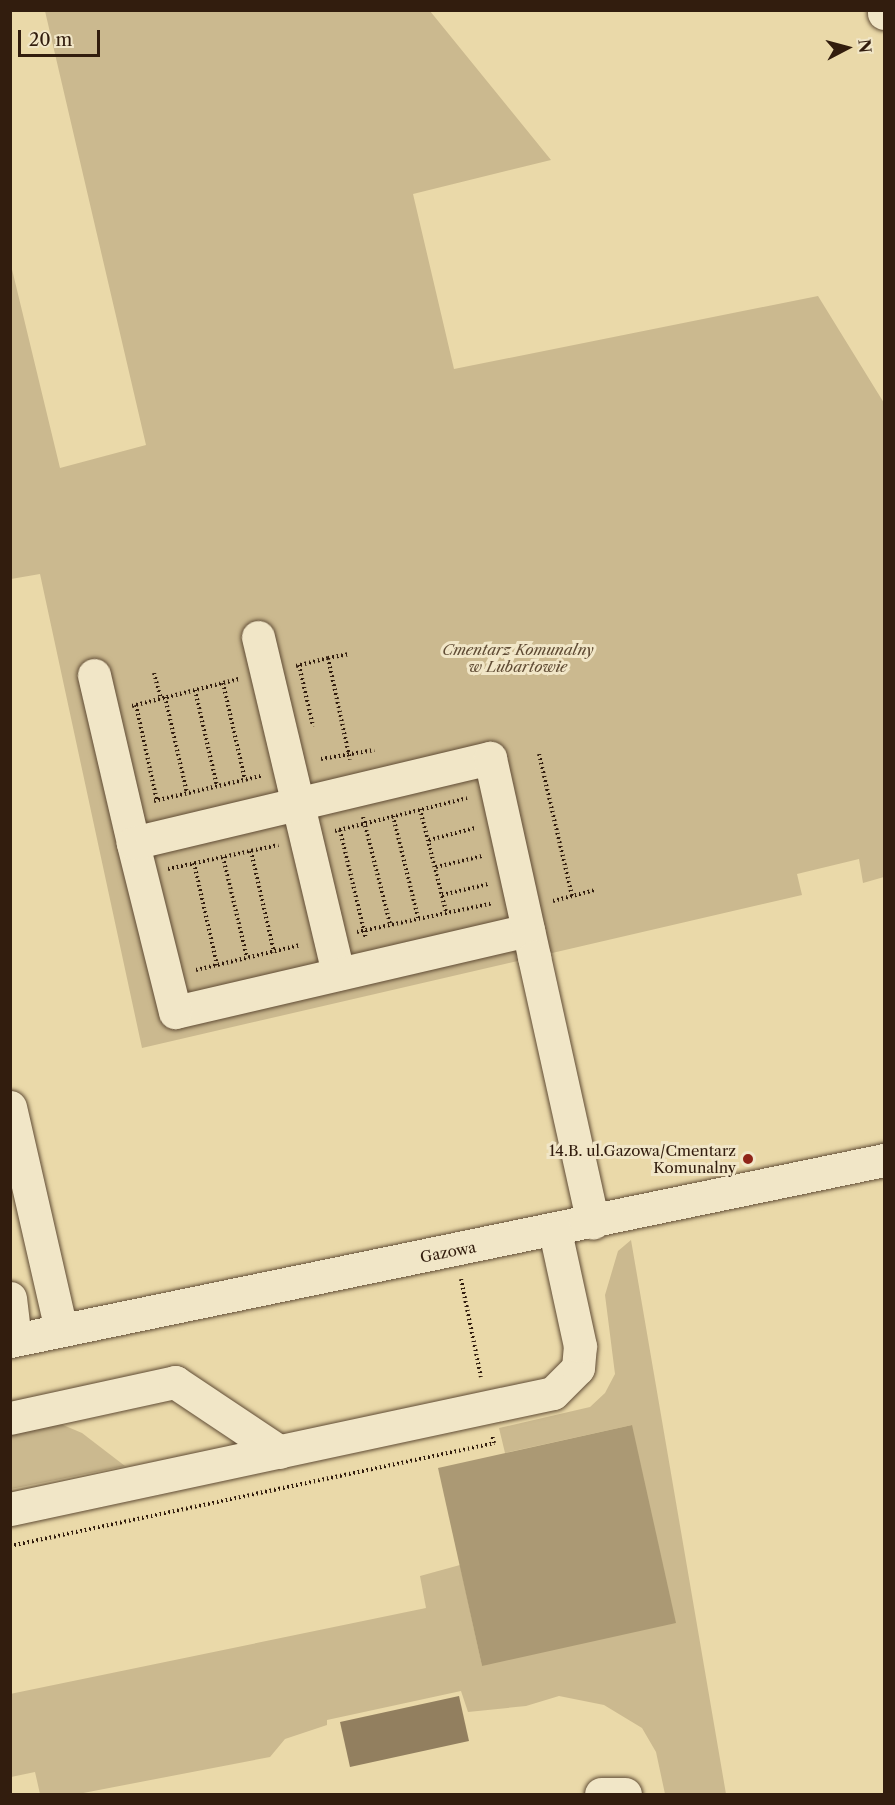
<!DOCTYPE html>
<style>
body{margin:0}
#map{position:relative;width:895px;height:1805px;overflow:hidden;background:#ead9a9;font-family:"Libre Caslon Text",serif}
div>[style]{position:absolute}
.green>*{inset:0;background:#cbb98f}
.water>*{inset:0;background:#ab9974}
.building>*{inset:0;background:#927f5f}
.path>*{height:4px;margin-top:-2px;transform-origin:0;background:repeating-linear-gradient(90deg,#321d0e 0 1.5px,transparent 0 4.5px)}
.roads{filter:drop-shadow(0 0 2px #604c35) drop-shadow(0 0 2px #604c35)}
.minor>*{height:33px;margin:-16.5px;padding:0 16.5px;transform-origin:16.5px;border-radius:16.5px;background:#f1e6c7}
.dots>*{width:16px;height:16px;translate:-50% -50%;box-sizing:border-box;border:3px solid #f1e6c7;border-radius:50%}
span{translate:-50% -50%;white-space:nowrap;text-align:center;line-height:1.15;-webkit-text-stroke:6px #f1e6c7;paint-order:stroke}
.park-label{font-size:15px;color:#604c35;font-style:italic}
.poi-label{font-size:15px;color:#321d0e}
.right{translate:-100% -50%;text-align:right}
.street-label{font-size:15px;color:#321d0e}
.frame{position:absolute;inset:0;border:12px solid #321d0e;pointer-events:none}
.north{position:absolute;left:817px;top:18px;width:60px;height:60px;-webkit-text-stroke:4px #f1e6c7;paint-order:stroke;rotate:84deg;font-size:16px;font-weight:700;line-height:24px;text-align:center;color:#321d0e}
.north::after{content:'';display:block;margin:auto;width:21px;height:27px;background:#321d0e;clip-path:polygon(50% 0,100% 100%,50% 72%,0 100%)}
.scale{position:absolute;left:18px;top:30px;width:82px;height:27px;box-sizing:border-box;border:3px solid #321d0e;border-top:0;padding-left:8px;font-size:18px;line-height:21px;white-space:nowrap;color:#321d0e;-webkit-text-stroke:4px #f1e6c7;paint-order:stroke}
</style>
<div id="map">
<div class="green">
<div style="clip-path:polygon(45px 11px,430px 11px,551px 160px,413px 194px,454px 369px,818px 296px,884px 403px,884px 877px,863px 883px,859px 859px,797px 874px,802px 895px,142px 1048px,40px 574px,11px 579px,10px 261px,60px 468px,146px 445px)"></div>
<div style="clip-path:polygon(631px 1240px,726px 1794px,665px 1794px,656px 1752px,642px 1728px,604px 1705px,559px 1696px,526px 1706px,468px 1712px,461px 1691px,327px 1720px,327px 1725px,285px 1739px,270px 1757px,78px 1794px,40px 1794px,35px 1772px,11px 1777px,10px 1694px,426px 1608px,420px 1576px,460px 1565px,482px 1666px,632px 1425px,505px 1453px,499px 1428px,590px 1407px,605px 1393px,615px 1374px,605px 1295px,618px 1251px)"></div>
<div style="clip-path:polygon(56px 1422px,82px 1433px,125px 1466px,11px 1489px,11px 1432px)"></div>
</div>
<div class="water">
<div style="clip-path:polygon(632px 1425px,676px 1623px,482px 1666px,438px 1468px)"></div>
</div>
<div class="building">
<div style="clip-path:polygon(459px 1696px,469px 1741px,350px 1767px,340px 1722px)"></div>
</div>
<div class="path">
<div style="left:328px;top:658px;width:20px;rotate:-11deg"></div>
<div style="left:299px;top:665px;width:63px;rotate:77.1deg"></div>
<div style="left:296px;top:666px;width:33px;rotate:-14deg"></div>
<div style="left:328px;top:658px;width:104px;rotate:77.8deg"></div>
<div style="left:154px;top:673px;width:27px;rotate:75deg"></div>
<div style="left:223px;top:683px;width:99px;rotate:77.2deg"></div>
<div style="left:195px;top:690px;width:98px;rotate:77.1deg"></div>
<div style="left:165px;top:697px;width:98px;rotate:77.1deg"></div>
<div style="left:136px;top:705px;width:98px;rotate:77.7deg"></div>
<div style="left:132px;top:706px;width:110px;rotate:-14.2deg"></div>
<div style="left:539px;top:754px;width:146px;rotate:76.9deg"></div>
<div style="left:321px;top:759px;width:54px;rotate:-9.6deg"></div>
<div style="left:154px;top:801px;width:110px;rotate:-13.2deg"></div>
<div style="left:420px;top:809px;width:106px;rotate:75.8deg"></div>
<div style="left:393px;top:816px;width:105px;rotate:76.2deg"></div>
<div style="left:363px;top:817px;width:110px;rotate:75.8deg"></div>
<div style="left:340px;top:830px;width:112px;rotate:76.6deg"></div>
<div style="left:335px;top:831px;width:136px;rotate:-14deg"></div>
<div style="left:429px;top:840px;width:48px;rotate:-14.6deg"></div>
<div style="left:251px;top:851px;width:104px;rotate:77.2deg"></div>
<div style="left:223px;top:857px;width:104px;rotate:76.6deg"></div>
<div style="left:194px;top:863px;width:105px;rotate:77.3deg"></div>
<div style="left:436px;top:867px;width:47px;rotate:-13.4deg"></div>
<div style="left:168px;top:869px;width:113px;rotate:-12.3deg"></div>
<div style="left:442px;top:895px;width:47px;rotate:-13.4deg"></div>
<div style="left:553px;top:901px;width:43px;rotate:-14.7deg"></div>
<div style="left:357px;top:932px;width:139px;rotate:-12deg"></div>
<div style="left:196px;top:970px;width:107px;rotate:-13.5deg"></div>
<div style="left:461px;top:1279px;width:100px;rotate:78.5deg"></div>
<div style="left:10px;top:1546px;width:495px;rotate:-12deg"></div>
<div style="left:494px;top:1443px;width:8px;rotate:-104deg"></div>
</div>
<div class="roads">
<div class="minor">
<div style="left:884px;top:10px;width:3px;rotate:90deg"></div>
<div style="left:258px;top:637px;width:346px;rotate:76.6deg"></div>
<div style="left:94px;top:675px;width:172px;rotate:76.9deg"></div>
<div style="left:528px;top:930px;width:362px;rotate:166.9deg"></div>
<div style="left:175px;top:1012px;width:174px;rotate:-104deg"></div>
<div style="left:133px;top:843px;width:367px;rotate:-13.4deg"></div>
<div style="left:490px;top:758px;width:204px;rotate:77.5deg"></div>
<div style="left:534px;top:957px;width:272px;rotate:77.5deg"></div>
<div style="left:10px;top:1107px;width:229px;rotate:77.1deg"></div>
<div style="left:10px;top:1298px;width:42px;rotate:83.2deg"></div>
<div style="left:10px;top:1341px;width:893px;rotate:-11.7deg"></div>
<div style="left:10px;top:1418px;width:169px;rotate:-12.3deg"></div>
<div style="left:175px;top:1382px;width:126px;rotate:33.7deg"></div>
<div style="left:10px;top:1509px;width:555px;rotate:-12.06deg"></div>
<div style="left:553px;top:1393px;width:35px;rotate:-45deg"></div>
<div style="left:578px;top:1368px;width:22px;rotate:-85deg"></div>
<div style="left:580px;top:1346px;width:118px;rotate:-102.3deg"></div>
<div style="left:601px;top:1794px;width:24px"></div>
</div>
</div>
<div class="dots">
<div style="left:748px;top:1159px;background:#8f2418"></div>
</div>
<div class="park-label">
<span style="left:518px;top:658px">Cmentarz Komunalny<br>w Lubartowie</span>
</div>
<div class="poi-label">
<span class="right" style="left:736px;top:1159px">14.B. ul.Gazowa/Cmentarz<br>Komunalny</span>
</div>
<div class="street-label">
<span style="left:448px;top:1252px;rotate:-11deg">Gazowa</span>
</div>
<div class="frame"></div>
<div class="north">N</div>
<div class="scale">20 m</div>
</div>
